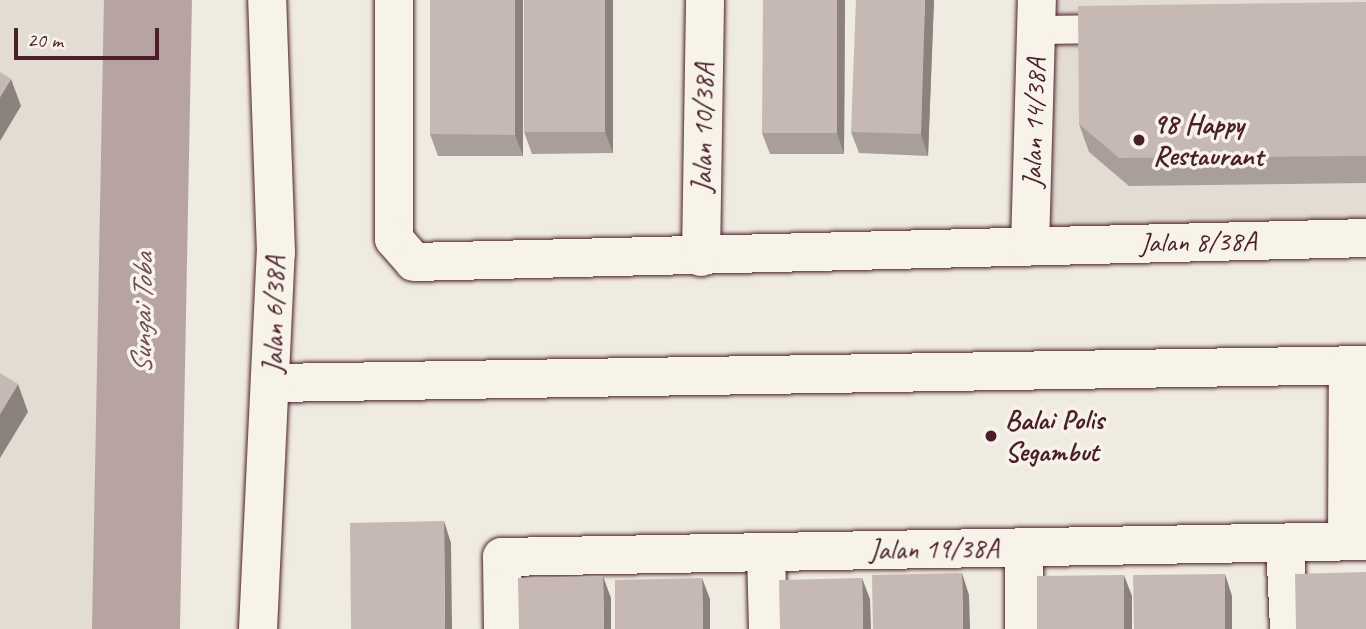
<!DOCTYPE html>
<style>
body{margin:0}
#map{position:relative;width:1366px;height:629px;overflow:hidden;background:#f0ebe0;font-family:Caveat,sans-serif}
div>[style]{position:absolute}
.built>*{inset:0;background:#e3dcd2}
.river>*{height:88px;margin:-44px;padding:0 44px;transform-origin:44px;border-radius:44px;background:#b7a4a2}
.roads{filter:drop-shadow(0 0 2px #4a1f2b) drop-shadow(0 0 2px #4a1f2b)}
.lane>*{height:28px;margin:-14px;padding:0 14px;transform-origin:14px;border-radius:14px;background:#f7f3e8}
.street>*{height:38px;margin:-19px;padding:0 19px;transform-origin:19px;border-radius:19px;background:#f7f3e8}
.secondary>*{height:38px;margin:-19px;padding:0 19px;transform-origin:19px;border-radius:19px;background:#f7f3e8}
.wall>*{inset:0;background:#aa9e9a}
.shaded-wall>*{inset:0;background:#8b817d}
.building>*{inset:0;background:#c6b8b3}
.dots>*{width:19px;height:19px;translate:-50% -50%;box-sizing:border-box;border:4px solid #f7f3e8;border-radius:50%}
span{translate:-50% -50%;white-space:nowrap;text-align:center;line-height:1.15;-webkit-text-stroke:7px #f7f3e8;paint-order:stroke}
.street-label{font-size:28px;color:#4a1f2b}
.poi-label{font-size:28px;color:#4a1f2b;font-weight:700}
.left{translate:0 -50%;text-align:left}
.water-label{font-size:30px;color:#704e55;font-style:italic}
.scale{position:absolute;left:14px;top:28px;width:145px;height:32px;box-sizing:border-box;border:4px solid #4a1f2b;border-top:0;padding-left:9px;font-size:21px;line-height:24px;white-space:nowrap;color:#4a1f2b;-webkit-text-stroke:5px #f7f3e8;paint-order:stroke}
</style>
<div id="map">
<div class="built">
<div style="clip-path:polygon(0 0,113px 0,111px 629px,0 629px)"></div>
<div style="clip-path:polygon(1055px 0,1366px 0,1366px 220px,1050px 228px)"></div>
</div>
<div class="river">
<div style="left:136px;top:629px;width:629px;rotate:-88.91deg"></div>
</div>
<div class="roads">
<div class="lane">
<div style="left:1036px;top:30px;width:79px;rotate:-0.7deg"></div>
</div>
<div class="street">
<div style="left:394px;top:0;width:239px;rotate:90deg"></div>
<div style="left:394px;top:239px;width:30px;rotate:49deg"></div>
<div style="left:414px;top:262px;width:952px;rotate:-1.44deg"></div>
<div style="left:1030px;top:246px;width:246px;rotate:-88.4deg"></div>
<div style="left:701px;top:257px;width:257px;rotate:-89.1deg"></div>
<div style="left:273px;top:383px;width:1093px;rotate:-0.94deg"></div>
<div style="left:1347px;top:541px;width:176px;rotate:-89.7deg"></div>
<div style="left:1285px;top:543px;width:86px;rotate:87.3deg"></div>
<div style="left:766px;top:552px;width:77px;rotate:88.5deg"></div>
<div style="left:503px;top:629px;width:72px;rotate:-90.8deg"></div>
<div style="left:502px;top:557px;width:864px;rotate:-1.06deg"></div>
<div style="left:1024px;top:629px;width:82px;rotate:-90deg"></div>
</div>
<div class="secondary">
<div style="left:258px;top:629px;width:376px;rotate:-87.3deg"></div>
<div style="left:276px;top:253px;width:253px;rotate:-92deg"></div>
</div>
</div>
<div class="wall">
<div style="clip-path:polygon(430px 0,523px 0,523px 156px,438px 156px,430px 134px)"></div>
<div style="clip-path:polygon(613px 0,613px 153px,532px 154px,524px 132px)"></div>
<div style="clip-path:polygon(845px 0,844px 154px,770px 154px,762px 133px)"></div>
<div style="clip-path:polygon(934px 0,928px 156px,859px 153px,851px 132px)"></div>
<div style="clip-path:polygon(1366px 2px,1366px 183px,1129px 186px,1089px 152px,1079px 124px)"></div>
</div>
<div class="shaded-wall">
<div style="clip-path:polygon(515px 0,523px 0,523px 156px,515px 135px)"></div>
<div style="clip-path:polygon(605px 0,613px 0,613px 153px,605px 132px)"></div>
<div style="clip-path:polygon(837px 0,845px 0,844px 154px,837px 133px)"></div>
<div style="clip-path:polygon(925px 0,934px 0,928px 156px,921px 134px)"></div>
<div style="clip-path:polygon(11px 79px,21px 106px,0 141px,0 97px)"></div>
<div style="clip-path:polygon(18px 384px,28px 412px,0 458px,0 414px)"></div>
<div style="clip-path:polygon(444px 521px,451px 543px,452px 629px,445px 629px)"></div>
<div style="clip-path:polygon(962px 573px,969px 595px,970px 629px,963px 629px)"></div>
<div style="clip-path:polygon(1225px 574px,1232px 596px,1232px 629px,1225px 629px)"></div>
<div style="clip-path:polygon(1124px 575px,1132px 596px,1132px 629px,1124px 629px)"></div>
<div style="clip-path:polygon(603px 576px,611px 598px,611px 629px,604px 629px)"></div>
<div style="clip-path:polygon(702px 578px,710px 599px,710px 629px,703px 629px)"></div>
<div style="clip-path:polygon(862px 578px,870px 599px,871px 629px,863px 629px)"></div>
</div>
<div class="building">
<div style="clip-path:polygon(430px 0,515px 0,515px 135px,430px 134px)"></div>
<div style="clip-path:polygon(524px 0,605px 0,605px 132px,524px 132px)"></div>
<div style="clip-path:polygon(763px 0,837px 0,837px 133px,762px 133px)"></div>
<div style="clip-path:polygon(856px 0,925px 0,921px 134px,851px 132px)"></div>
<div style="clip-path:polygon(1366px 2px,1366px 156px,1119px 158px,1079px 124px,1078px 6px)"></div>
<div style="clip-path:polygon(0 72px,11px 79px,0 97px)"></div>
<div style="clip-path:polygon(0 373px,18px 384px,0 414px)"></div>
<div style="clip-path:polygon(444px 521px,445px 629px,351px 629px,350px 523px)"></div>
<div style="clip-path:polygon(1366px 572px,1366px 629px,1296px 629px,1295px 574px)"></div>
<div style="clip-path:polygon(962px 573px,963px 629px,873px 629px,872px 575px)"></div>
<div style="clip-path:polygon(1225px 574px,1225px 629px,1134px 629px,1133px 575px)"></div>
<div style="clip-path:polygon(1124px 575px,1124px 629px,1037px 629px,1037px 576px)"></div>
<div style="clip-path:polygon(603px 576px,604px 629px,519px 629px,518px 578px)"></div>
<div style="clip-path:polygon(702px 578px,703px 629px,615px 629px,615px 580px)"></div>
<div style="clip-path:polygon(862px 578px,863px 629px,780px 629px,779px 580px)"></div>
</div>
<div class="dots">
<div style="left:1139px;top:140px;background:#4a1f2b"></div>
<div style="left:991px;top:436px;background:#4a1f2b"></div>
</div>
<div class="street-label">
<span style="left:1034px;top:123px;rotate:-88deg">Jalan 14/38A</span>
<span style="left:703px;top:128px;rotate:-89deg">Jalan 10/38A</span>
<span style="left:1198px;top:242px;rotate:-1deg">Jalan 8/38A</span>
<span style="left:274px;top:315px;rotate:-89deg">Jalan 6/38A</span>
<span style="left:934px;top:549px;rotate:-1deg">Jalan 19/38A</span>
</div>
<div class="poi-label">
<span class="left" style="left:1153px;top:140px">98 Happy<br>Restaurant</span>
<span class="left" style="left:1005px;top:436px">Balai Polis<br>Segambut</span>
</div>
<div class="water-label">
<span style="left:142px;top:314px;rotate:-89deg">Sungai Toba</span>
</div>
<div class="scale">20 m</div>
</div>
